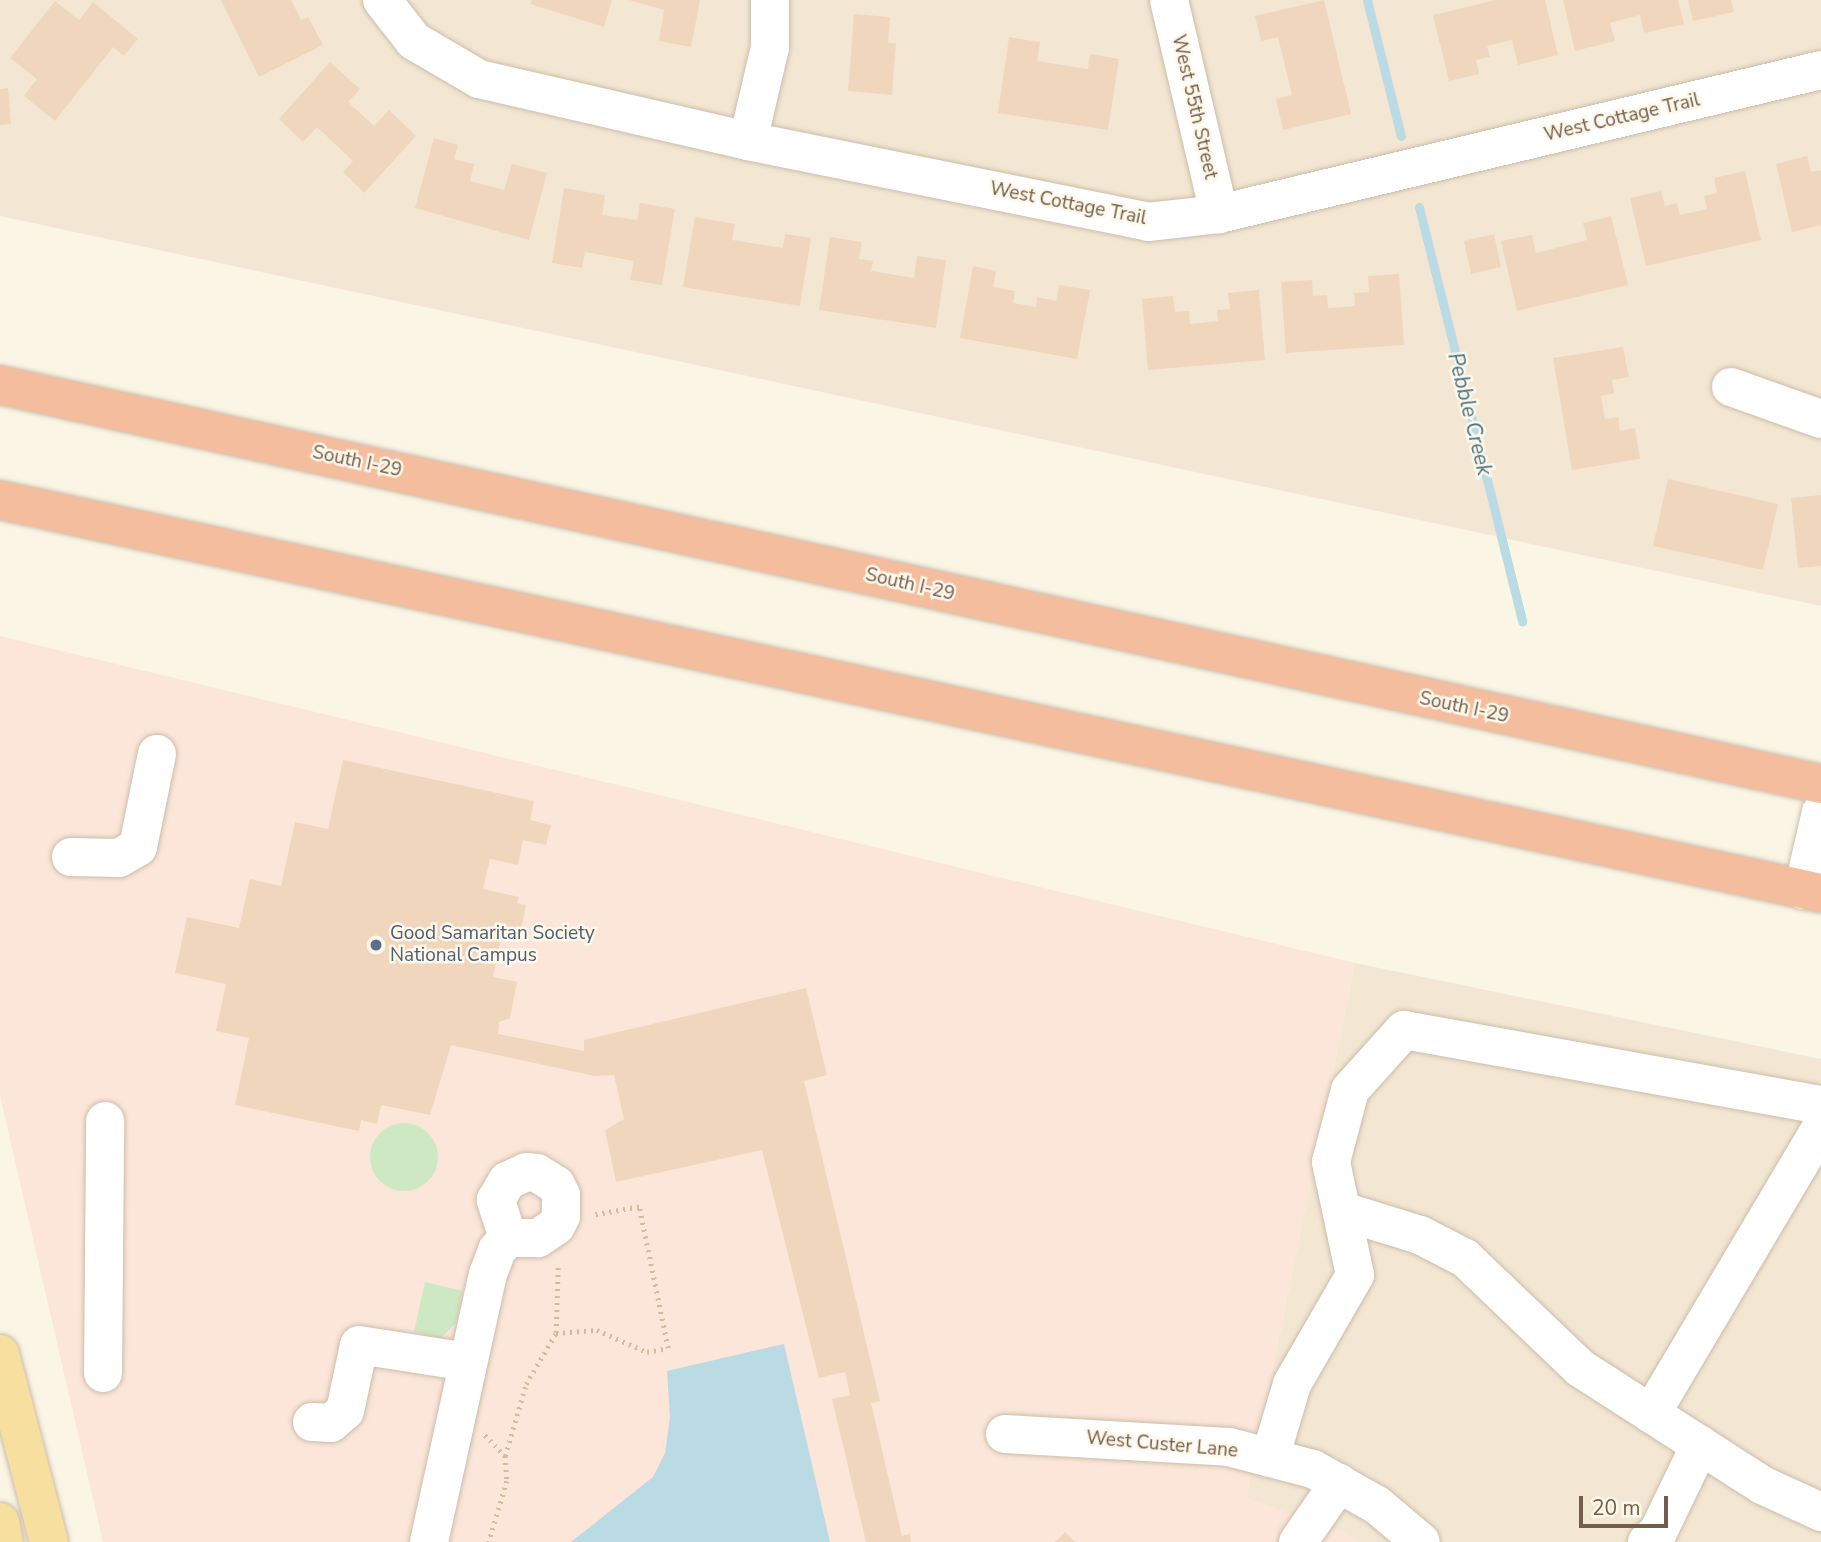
<!DOCTYPE html>
<style>
body{margin:0}
#map{position:relative;width:1821px;height:1542px;overflow:hidden;background:#fbf5e5;font-family:"Nunito Sans",sans-serif}
div>[style]{position:absolute}
.residential>*{inset:0;background:#f3e7d3}
.commercial>*{inset:0;background:#fbe6d9}
.green>*{inset:0;background:#cfe8c4}
.round{border-radius:50%}
.water>*{inset:0;background:#badae4}
.stream>*{height:9px;margin:-4.5px;padding:0 4.5px;transform-origin:4.5px;border-radius:4.5px;background:#badae4}
.building>*{inset:0;background:#f0d6bd}
.path>*{height:4.5px;margin-top:-2.25px;transform-origin:0;background:repeating-linear-gradient(90deg,#d4baa0 0 2px,transparent 0 7px)}
.roads{filter:drop-shadow(0 0 2px #ccbdab) drop-shadow(0 0 2px #ccbdab)}
.minor>*{height:38px;margin:-19px;padding:0 19px;transform-origin:19px;border-radius:19px;background:#fff}
.major>*{height:38px;margin:-19px;padding:0 19px;transform-origin:19px;border-radius:19px;background:#f7df9f}
.highway>*{height:38px;margin:-19px;padding:0 19px;transform-origin:19px;border-radius:19px;background:#f3bd9e}
.dots>*{width:19px;height:19px;translate:-50% -50%;box-sizing:border-box;border:4px solid #fef8eb;border-radius:50%}
span{translate:-50% -50%;white-space:nowrap;text-align:center;line-height:1.15;-webkit-text-stroke:5px #fef8eb;paint-order:stroke}
.street-label{font-size:19px;color:#735d4b}
.service-label{font-size:19px;color:#4e5e75}
.left{translate:0 -50%;text-align:left}
.water-label{font-size:21px;color:#467485;font-style:italic}
.scale{position:absolute;left:1579px;top:1496px;width:89px;height:32px;box-sizing:border-box;border:4px solid #735d4b;border-top:0;padding-left:9px;font-size:21px;line-height:24px;white-space:nowrap;color:#735d4b;-webkit-text-stroke:5px #fef8eb;paint-order:stroke}
</style>
<div id="map">
<div class="residential">
<div style="clip-path:polygon(0 0,1821px 0,1821px 606px,0 216px)"></div>
<div style="clip-path:polygon(1355px 963px,1821px 1059px,1821px 1542px,1360px 1542px,1346px 1533px,1246px 1499px)"></div>
</div>
<div class="commercial">
<div style="clip-path:polygon(0 636px,1355px 963px,1246px 1498px,1346px 1533px,1360px 1542px,103px 1542px,0 1096px)"></div>
</div>
<div class="green">
<div class="round" style="left:370px;top:1123px;width:68px;height:68px"></div>
<div style="clip-path:polygon(425px 1282px,463px 1291px,456px 1323px,441px 1338px,414px 1332px)"></div>
</div>
<div class="water">
<div style="clip-path:polygon(784px 1344px,830px 1542px,571px 1542px,653px 1477px,665px 1453px,670px 1417px,667px 1371px)"></div>
</div>
<div class="stream">
<div style="left:1367px;top:0;width:140px;rotate:76deg"></div>
<div style="left:1419px;top:207px;width:427px;rotate:76deg"></div>
</div>
<div class="building">
<div style="clip-path:polygon(221px 0,291px 0,301px 20px,308px 17px,323px 45px,259px 77px)"></div>
<div style="clip-path:polygon(532px 0,612px 0,604px 27px,530px 4px)"></div>
<div style="clip-path:polygon(629px 0,700px 0,691px 47px,659px 41px,664px 10px)"></div>
<div style="clip-path:polygon(1324px 0,1351px 114px,1283px 130px,1276px 99px,1292px 95px,1278px 37px,1261px 41px,1255px 16px)"></div>
<div style="clip-path:polygon(1496px 0,1545px 0,1558px 55px,1518px 65px,1512px 40px,1487px 46px,1490px 57px,1476px 60px,1479px 74px,1449px 81px,1433px 15px)"></div>
<div style="clip-path:polygon(1563px 0,1678px 0,1684px 24px,1644px 33px,1640px 15px,1610px 23px,1615px 41px,1575px 51px)"></div>
<div style="clip-path:polygon(1688px 0,1731px 0,1734px 12px,1693px 21px)"></div>
<div style="clip-path:polygon(55px 1px,79px 20px,93px 2px,138px 39px,124px 56px,113px 47px,55px 121px,24px 96px,37px 79px,10px 58px)"></div>
<div style="clip-path:polygon(854px 14px,890px 17px,888px 43px,896px 43px,892px 95px,848px 91px)"></div>
<div style="clip-path:polygon(1009px 37px,1040px 42px,1037px 61px,1088px 69px,1090px 54px,1119px 59px,1108px 130px,998px 113px)"></div>
<div style="clip-path:polygon(330px 62px,360px 89px,348px 102px,374px 126px,389px 110px,416px 136px,364px 193px,343px 172px,353px 161px,317px 127px,303px 142px,279px 119px)"></div>
<div style="clip-path:polygon(8px 88px,11px 124px,0 125px,0 89px)"></div>
<div style="clip-path:polygon(434px 138px,458px 145px,454px 159px,474px 164px,470px 181px,504px 190px,512px 164px,547px 173px,529px 240px,415px 208px)"></div>
<div style="clip-path:polygon(1807px 156px,1811px 172px,1821px 170px,1821px 225px,1792px 232px,1776px 164px)"></div>
<div style="clip-path:polygon(1745px 171px,1761px 240px,1646px 266px,1630px 198px,1661px 191px,1665px 206px,1677px 203px,1680px 215px,1707px 209px,1704px 196px,1717px 193px,1714px 178px)"></div>
<div style="clip-path:polygon(564px 188px,605px 195px,602px 215px,637px 220px,640px 203px,675px 209px,662px 285px,630px 280px,634px 261px,585px 252px,582px 268px,552px 263px)"></div>
<div style="clip-path:polygon(1611px 216px,1628px 285px,1517px 311px,1501px 241px,1532px 235px,1536px 253px,1587px 240px,1583px 223px)"></div>
<div style="clip-path:polygon(695px 217px,735px 224px,732px 240px,783px 248px,785px 234px,811px 238px,800px 306px,683px 287px)"></div>
<div style="clip-path:polygon(1494px 234px,1501px 267px,1471px 274px,1464px 241px)"></div>
<div style="clip-path:polygon(830px 237px,862px 242px,859px 259px,873px 261px,871px 271px,914px 278px,917px 256px,946px 260px,936px 328px,819px 310px)"></div>
<div style="clip-path:polygon(973px 266px,996px 271px,993px 287px,1015px 291px,1013px 303px,1036px 307px,1037px 297px,1056px 301px,1059px 285px,1090px 290px,1077px 359px,960px 338px)"></div>
<div style="clip-path:polygon(1399px 274px,1404px 345px,1286px 353px,1281px 282px,1312px 280px,1313px 296px,1327px 295px,1328px 308px,1355px 306px,1354px 293px,1369px 292px,1368px 276px)"></div>
<div style="clip-path:polygon(1259px 290px,1265px 360px,1148px 370px,1142px 299px,1173px 296px,1175px 312px,1189px 311px,1190px 324px,1218px 321px,1217px 310px,1230px 309px,1228px 293px)"></div>
<div style="clip-path:polygon(1623px 347px,1629px 377px,1612px 380px,1614px 393px,1601px 396px,1605px 419px,1618px 417px,1620px 431px,1635px 428px,1640px 459px,1572px 470px,1553px 358px)"></div>
<div style="clip-path:polygon(1668px 479px,1778px 504px,1763px 570px,1653px 546px)"></div>
<div style="clip-path:polygon(1821px 495px,1821px 566px,1798px 568px,1791px 498px)"></div>
<div style="clip-path:polygon(343px 760px,534px 801px,530px 820px,551px 825px,546px 845px,523px 840px,518px 865px,490px 859px,483px 889px,519px 897px,517px 903px,526px 905px,520px 934px,503px 930px,493px 977px,517px 982px,510px 1018px,499px 1022px,498px 1034px,584px 1051px,584px 1040px,806px 988px,827px 1075px,804px 1081px,880px 1401px,871px 1403px,902px 1536px,910px 1534px,911px 1542px,866px 1542px,832px 1399px,850px 1395px,845px 1372px,819px 1378px,762px 1150px,616px 1182px,605px 1130px,624px 1119px,614px 1075px,595px 1076px,451px 1045px,430px 1115px,381px 1105px,377px 1124px,361px 1120px,359px 1131px,235px 1105px,249px 1038px,216px 1031px,226px 984px,175px 973px,187px 917px,239px 928px,250px 879px,281px 886px,295px 822px,328px 829px)"></div>
<div style="clip-path:polygon(1065px 1532px,1075px 1542px,1055px 1542px)"></div>
</div>
<div class="path">
<div style="left:556px;top:1333px;width:41px;rotate:-4.2deg"></div>
<div style="left:597px;top:1330px;width:55px;rotate:23.7deg"></div>
<div style="left:647px;top:1352px;width:21px;rotate:-11deg"></div>
<div style="left:668px;top:1348px;width:144px;rotate:-101.6deg"></div>
<div style="left:639px;top:1207px;width:45px;rotate:169.7deg"></div>
<div style="left:485px;top:1435px;width:29px;rotate:46deg"></div>
<div style="left:505px;top:1456px;width:25px;rotate:85deg"></div>
<div style="left:507px;top:1481px;width:64px;rotate:106.4deg"></div>
<div style="left:505px;top:1456px;width:75px;rotate:-73.7deg"></div>
<div style="left:526px;top:1384px;width:59px;rotate:-59.5deg"></div>
<div style="left:556px;top:1333px;width:68px;rotate:-88.3deg"></div>
</div>
<div class="roads">
<div class="minor">
<div style="left:382px;top:0;width:52px;rotate:52deg"></div>
<div style="left:414px;top:41px;width:75px;rotate:30.3deg"></div>
<div style="left:479px;top:79px;width:276px;rotate:13deg"></div>
<div style="left:748px;top:141px;width:408px;rotate:11.4deg"></div>
<div style="left:1148px;top:222px;width:71px;rotate:-6.4deg"></div>
<div style="left:1219px;top:214px;width:619px;rotate:-13.45deg"></div>
<div style="left:1169px;top:0;width:220px;rotate:76.8deg"></div>
<div style="left:748px;top:141px;width:97px;rotate:-76.8deg"></div>
<div style="left:770px;top:47px;width:47px;rotate:-90deg"></div>
<div style="left:1731px;top:387px;width:96px;rotate:19.6deg"></div>
<div style="left:71px;top:857px;width:48px;rotate:1.2deg"></div>
<div style="left:119px;top:858px;width:22px;rotate:-30deg"></div>
<div style="left:138px;top:847px;width:95px;rotate:-78.5deg"></div>
<div style="left:1803px;top:890px;width:80px;rotate:-77deg"></div>
<div style="left:526px;top:1172px;width:11px;rotate:5deg"></div>
<div style="left:537px;top:1173px;width:22px;rotate:32deg"></div>
<div style="left:556px;top:1185px;width:11px;rotate:63deg"></div>
<div style="left:561px;top:1195px;width:21px;rotate:90deg"></div>
<div style="left:561px;top:1216px;width:11px;rotate:117deg"></div>
<div style="left:556px;top:1226px;width:22px;rotate:146deg"></div>
<div style="left:538px;top:1238px;width:30px;rotate:180deg"></div>
<div style="left:508px;top:1238px;width:40px;rotate:-108deg"></div>
<div style="left:496px;top:1200px;width:22px;rotate:-60deg"></div>
<div style="left:507px;top:1181px;width:21px;rotate:-25deg"></div>
<div style="left:1342px;top:1211px;width:82px;rotate:17.1deg"></div>
<div style="left:1420px;top:1235px;width:51px;rotate:27.1deg"></div>
<div style="left:1465px;top:1258px;width:159px;rotate:43.7deg"></div>
<div style="left:1580px;top:1368px;width:216px;rotate:32.7deg"></div>
<div style="left:1762px;top:1485px;width:65px;rotate:24.6deg"></div>
<div style="left:103px;top:1373px;width:252px;rotate:-89.5deg"></div>
<div style="left:1651px;top:1414px;width:333px;rotate:-59.3deg"></div>
<div style="left:312px;top:1422px;width:19px;rotate:3deg"></div>
<div style="left:331px;top:1423px;width:18px;rotate:-41deg"></div>
<div style="left:345px;top:1411px;width:67px;rotate:-78deg"></div>
<div style="left:359px;top:1345px;width:110px;rotate:8.9deg"></div>
<div style="left:1005px;top:1434px;width:224px;rotate:3.3deg"></div>
<div style="left:1229px;top:1447px;width:87px;rotate:14.7deg"></div>
<div style="left:1313px;top:1469px;width:73px;rotate:29.4deg"></div>
<div style="left:1377px;top:1505px;width:57px;rotate:40.1deg"></div>
<div style="left:1270px;top:1458px;width:77px;rotate:-73.4deg"></div>
<div style="left:1292px;top:1384px;width:126px;rotate:-60deg"></div>
<div style="left:1355px;top:1275px;width:116px;rotate:-102deg"></div>
<div style="left:1331px;top:1162px;width:74px;rotate:-75.2deg"></div>
<div style="left:1350px;top:1090px;width:81px;rotate:-48deg"></div>
<div style="left:1404px;top:1030px;width:424px;rotate:10.2deg"></div>
<div style="left:429px;top:1542px;width:274px;rotate:-77.6deg"></div>
<div style="left:488px;top:1274px;width:26px;rotate:-69deg"></div>
<div style="left:497px;top:1250px;width:16px;rotate:-47deg"></div>
<div style="left:1298px;top:1542px;width:72px;rotate:-55.2deg"></div>
<div style="left:1647px;top:1542px;width:15px;rotate:-42deg"></div>
<div style="left:1658px;top:1532px;width:97px;rotate:-64.2deg"></div>
</div>
<div class="major">
<div style="left:0;top:1354px;width:194px;rotate:75.4deg"></div>
<div style="left:0;top:1522px;width:20px;rotate:79deg"></div>
</div>
<div class="highway">
<div style="left:0;top:385px;width:1864px;rotate:12.36deg"></div>
<div style="left:0;top:500px;width:1863px;rotate:12.18deg"></div>
</div>
</div>
<div class="dots">
<div style="left:376px;top:945px;background:#5c6f8a"></div>
</div>
<div class="street-label">
<span style="left:1194px;top:107px;rotate:77deg">West 55th Street</span>
<span style="left:1622px;top:118px;rotate:-13deg">West Cottage Trail</span>
<span style="left:1068px;top:204px;rotate:11deg">West Cottage Trail</span>
<span style="left:357px;top:462px;rotate:12deg">South I-29</span>
<span style="left:910px;top:585px;rotate:13deg">South I-29</span>
<span style="left:1464px;top:708px;rotate:12deg">South I-29</span>
<span style="left:1162px;top:1445px;rotate:5deg">West Custer Lane</span>
</div>
<div class="service-label">
<span class="left" style="left:390px;top:945px">Good Samaritan Society<br>National Campus</span>
</div>
<div class="water-label">
<span style="left:1470px;top:414px;rotate:76deg">Pebble Creek</span>
</div>
<div class="scale">20 m</div>
</div>
